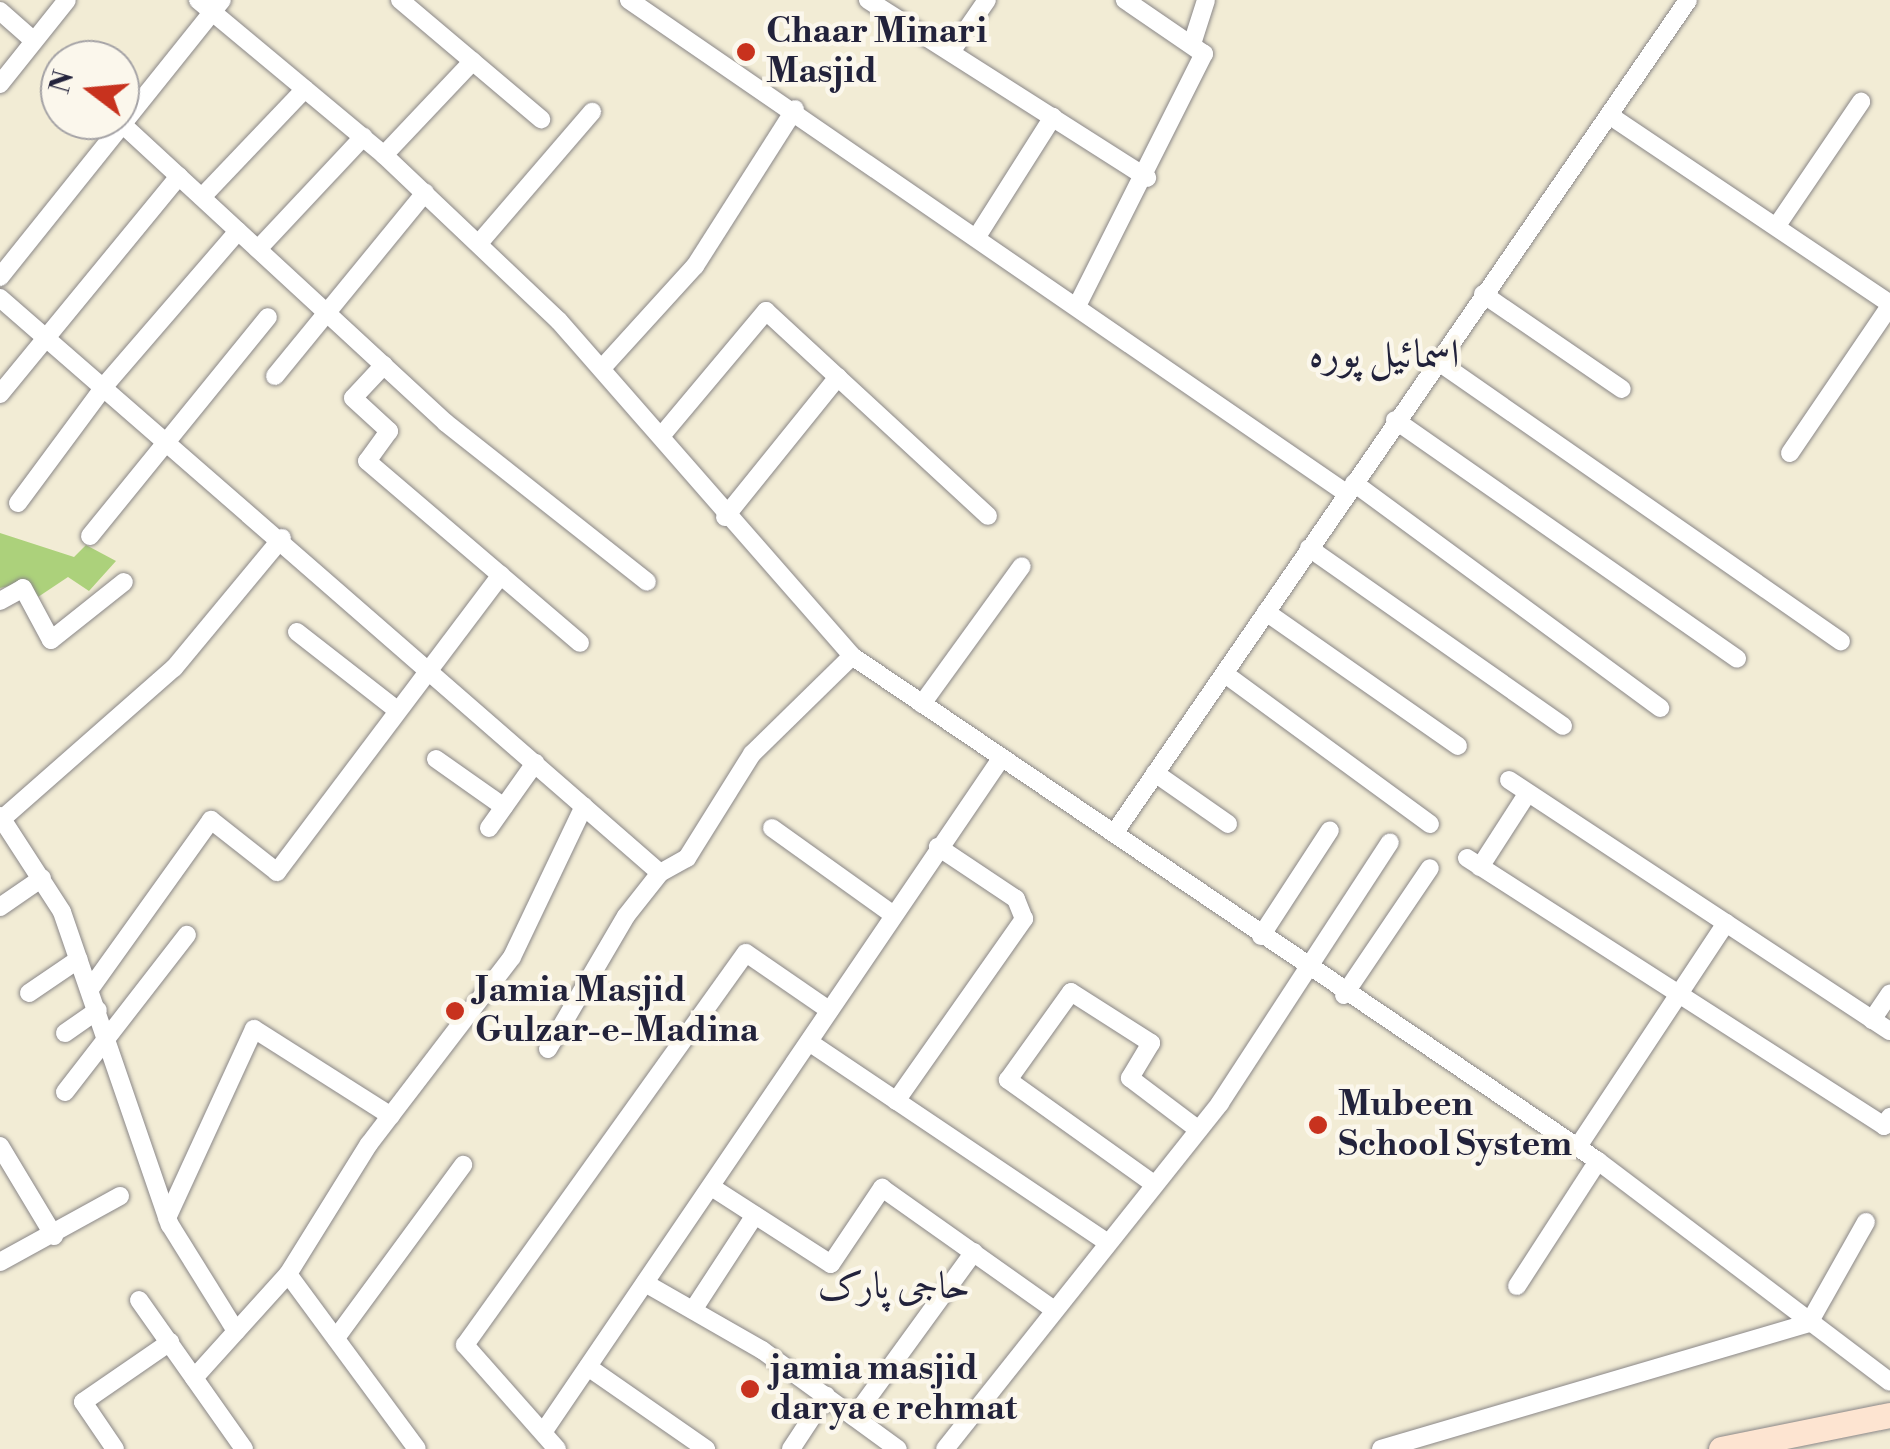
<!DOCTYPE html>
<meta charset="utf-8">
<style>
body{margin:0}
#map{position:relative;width:1890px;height:1449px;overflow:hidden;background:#f2ecd5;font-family:"Libre Bodoni",Amiri,serif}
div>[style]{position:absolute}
.green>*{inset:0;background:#acd17b}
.roads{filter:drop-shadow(0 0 2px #8a8788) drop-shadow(0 0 2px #8a8788)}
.minor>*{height:18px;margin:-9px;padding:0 9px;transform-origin:9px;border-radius:9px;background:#fff}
.secondary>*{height:25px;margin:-12.5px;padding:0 12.5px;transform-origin:12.5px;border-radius:12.5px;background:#fde4d1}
.dots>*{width:28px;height:28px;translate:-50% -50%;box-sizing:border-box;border:5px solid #fbf7ec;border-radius:50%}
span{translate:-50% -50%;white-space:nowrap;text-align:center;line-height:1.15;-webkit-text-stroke:9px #fbf7ec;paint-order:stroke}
.poi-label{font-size:35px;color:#22223b;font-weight:700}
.left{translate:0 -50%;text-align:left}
.neighbourhood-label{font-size:38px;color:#22223b}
.quarter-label{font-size:40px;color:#22223b}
.north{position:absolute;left:40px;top:40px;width:100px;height:100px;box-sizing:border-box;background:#fbf7ec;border:2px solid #a4a2a5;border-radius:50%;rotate:286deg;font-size:28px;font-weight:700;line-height:40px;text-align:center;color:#22223b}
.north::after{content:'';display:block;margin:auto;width:35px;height:45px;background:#c8321e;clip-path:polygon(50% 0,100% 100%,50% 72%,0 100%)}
</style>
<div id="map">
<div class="green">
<div style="clip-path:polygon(0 533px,74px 557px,86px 545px,116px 561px,89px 591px,68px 577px,38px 597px,27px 582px,0 588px)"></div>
</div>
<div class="roads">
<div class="minor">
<div style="left:198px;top:0;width:242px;rotate:39.8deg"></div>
<div style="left:384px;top:155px;width:241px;rotate:43.5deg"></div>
<div style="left:559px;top:321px;width:445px;rotate:48.8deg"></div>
<div style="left:852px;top:656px;width:901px;rotate:34.1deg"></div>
<div style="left:1598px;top:1161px;width:366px;rotate:37.1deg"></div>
<div style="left:400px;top:0;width:185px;rotate:40.2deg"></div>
<div style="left:629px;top:0;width:870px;rotate:34.51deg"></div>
<div style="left:868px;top:0;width:331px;rotate:32.5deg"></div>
<div style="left:0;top:11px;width:45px;rotate:41.4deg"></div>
<div style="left:1192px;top:44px;width:46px;rotate:-72.3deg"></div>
<div style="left:951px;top:52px;width:63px;rotate:-55.3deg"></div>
<div style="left:0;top:84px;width:107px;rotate:-51.4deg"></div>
<div style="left:1609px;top:115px;width:339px;rotate:33.9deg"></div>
<div style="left:121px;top:123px;width:442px;rotate:42.7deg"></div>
<div style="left:446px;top:423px;width:256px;rotate:38.3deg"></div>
<div style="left:384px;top:155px;width:129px;rotate:-46.6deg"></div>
<div style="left:202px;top:197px;width:149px;rotate:-46.4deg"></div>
<div style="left:1778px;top:224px;width:148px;rotate:-55.8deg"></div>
<div style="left:978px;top:235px;width:140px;rotate:-57.6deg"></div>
<div style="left:480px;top:242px;width:172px;rotate:-49.3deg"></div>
<div style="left:258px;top:249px;width:154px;rotate:-46.8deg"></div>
<div style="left:0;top:277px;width:355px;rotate:-51.3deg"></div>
<div style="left:1483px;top:294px;width:168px;rotate:34.4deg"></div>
<div style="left:0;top:298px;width:875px;rotate:41.06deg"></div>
<div style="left:1079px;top:302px;width:278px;rotate:-63.3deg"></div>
<div style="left:1204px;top:54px;width:96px;rotate:-145.6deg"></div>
<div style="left:1436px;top:360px;width:493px;rotate:34.8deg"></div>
<div style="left:384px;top:365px;width:45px;rotate:133.2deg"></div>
<div style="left:353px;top:398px;width:49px;rotate:42.5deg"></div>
<div style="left:389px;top:431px;width:37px;rotate:126deg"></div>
<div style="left:367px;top:461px;width:280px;rotate:40.5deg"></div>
<div style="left:603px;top:367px;width:137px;rotate:-47.7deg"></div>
<div style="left:695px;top:266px;width:186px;rotate:-57.5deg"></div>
<div style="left:275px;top:376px;width:237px;rotate:-50.7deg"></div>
<div style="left:0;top:394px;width:282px;rotate:-50.6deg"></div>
<div style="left:1395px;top:420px;width:417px;rotate:34.9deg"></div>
<div style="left:662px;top:435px;width:162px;rotate:-50deg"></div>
<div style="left:766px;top:311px;width:302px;rotate:42.7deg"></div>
<div style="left:1790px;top:453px;width:178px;rotate:-55.8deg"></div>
<div style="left:1354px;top:483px;width:380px;rotate:36.3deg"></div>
<div style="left:18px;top:503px;width:148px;rotate:-53.5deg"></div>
<div style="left:106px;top:384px;width:202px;rotate:-49.2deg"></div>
<div style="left:725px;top:517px;width:180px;rotate:-51.1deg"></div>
<div style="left:90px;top:536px;width:282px;rotate:-50.9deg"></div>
<div style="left:1309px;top:548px;width:310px;rotate:35deg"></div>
<div style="left:0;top:601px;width:26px;rotate:-29deg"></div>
<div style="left:23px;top:588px;width:59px;rotate:61.7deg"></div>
<div style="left:51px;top:640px;width:93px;rotate:-38.5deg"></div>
<div style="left:1266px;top:612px;width:234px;rotate:34.9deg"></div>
<div style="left:297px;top:632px;width:127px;rotate:38deg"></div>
<div style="left:1225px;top:674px;width:254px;rotate:36.2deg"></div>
<div style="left:922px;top:704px;width:170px;rotate:-54.1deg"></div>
<div style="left:436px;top:759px;width:83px;rotate:35.2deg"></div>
<div style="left:1155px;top:773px;width:89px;rotate:34.9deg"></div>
<div style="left:1509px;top:780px;width:456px;rotate:33.4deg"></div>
<div style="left:0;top:816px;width:114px;rotate:57.1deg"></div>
<div style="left:62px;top:912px;width:331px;rotate:71deg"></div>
<div style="left:170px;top:1225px;width:125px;rotate:58.1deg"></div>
<div style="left:2px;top:819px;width:229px;rotate:-41.3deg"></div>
<div style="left:174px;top:668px;width:169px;rotate:-50.3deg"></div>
<div style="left:489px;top:828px;width:80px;rotate:-54.7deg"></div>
<div style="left:772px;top:828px;width:148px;rotate:35.6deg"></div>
<div style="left:1115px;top:832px;width:1010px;rotate:-55.44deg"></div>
<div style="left:1467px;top:858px;width:496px;rotate:32.7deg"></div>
<div style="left:1884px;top:1126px;width:11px;rotate:-56deg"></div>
<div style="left:1480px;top:867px;width:87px;rotate:-57.2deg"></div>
<div style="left:0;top:907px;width:51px;rotate:-34.6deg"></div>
<div style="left:1261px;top:936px;width:126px;rotate:-56.9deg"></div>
<div style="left:90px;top:989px;width:208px;rotate:-54.4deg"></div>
<div style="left:211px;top:820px;width:84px;rotate:38.2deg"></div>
<div style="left:277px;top:872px;width:372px;rotate:-53deg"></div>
<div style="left:29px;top:993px;width:60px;rotate:-34.2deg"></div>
<div style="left:1344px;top:995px;width:153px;rotate:-55.9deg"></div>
<div style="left:1872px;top:1020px;width:32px;rotate:-56deg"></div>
<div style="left:65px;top:1033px;width:40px;rotate:-34.9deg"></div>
<div style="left:809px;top:1042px;width:357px;rotate:33.9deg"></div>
<div style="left:548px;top:1049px;width:154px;rotate:-59.6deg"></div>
<div style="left:626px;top:916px;width:55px;rotate:-51.7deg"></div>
<div style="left:660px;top:873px;width:31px;rotate:-29deg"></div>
<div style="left:687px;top:858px;width:123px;rotate:-58deg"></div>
<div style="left:752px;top:754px;width:140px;rotate:-44.4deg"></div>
<div style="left:65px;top:1092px;width:199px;rotate:-52.2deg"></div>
<div style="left:896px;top:1101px;width:223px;rotate:-54.9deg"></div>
<div style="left:1024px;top:919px;width:22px;rotate:-112deg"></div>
<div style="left:1016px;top:899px;width:94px;rotate:-146.3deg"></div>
<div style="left:0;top:1146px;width:105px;rotate:59deg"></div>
<div style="left:1577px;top:1148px;width:270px;rotate:-56.5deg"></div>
<div style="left:1151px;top:1182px;width:176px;rotate:-144.5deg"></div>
<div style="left:1008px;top:1080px;width:108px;rotate:-54.4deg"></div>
<div style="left:1071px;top:992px;width:95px;rotate:32.5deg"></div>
<div style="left:1151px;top:1043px;width:41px;rotate:121deg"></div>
<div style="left:1130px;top:1078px;width:83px;rotate:37.1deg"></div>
<div style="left:713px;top:1188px;width:140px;rotate:32.8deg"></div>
<div style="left:831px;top:1264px;width:92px;rotate:-56.1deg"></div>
<div style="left:882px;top:1188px;width:209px;rotate:35.3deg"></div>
<div style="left:167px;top:1218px;width:208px;rotate:-65.3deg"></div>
<div style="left:254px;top:1029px;width:162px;rotate:32.4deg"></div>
<div style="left:0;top:1262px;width:137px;rotate:-28.8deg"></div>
<div style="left:288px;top:1274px;width:217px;rotate:53.6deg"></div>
<div style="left:645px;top:1283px;width:135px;rotate:29.8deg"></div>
<div style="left:762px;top:1350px;width:168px;rotate:36.1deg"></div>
<div style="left:1517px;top:1286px;width:149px;rotate:-57.1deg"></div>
<div style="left:139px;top:1300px;width:182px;rotate:54.8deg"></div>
<div style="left:693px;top:1310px;width:113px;rotate:-56.9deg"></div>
<div style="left:336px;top:1338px;width:215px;rotate:-53.7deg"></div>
<div style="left:588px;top:1367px;width:144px;rotate:34.8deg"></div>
<div style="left:194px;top:1378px;width:140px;rotate:-47.9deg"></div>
<div style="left:288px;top:1274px;width:153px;rotate:-58.1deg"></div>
<div style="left:369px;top:1144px;width:235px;rotate:-52.6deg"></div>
<div style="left:512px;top:957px;width:167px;rotate:-64.5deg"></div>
<div style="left:854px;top:1417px;width:204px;rotate:-54deg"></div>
<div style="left:544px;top:1431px;width:811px;rotate:-55.8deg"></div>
<div style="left:115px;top:1449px;width:57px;rotate:-124.2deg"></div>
<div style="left:83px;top:1402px;width:106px;rotate:-34.6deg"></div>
<div style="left:557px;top:1449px;width:139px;rotate:-131.5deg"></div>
<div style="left:465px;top:1345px;width:482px;rotate:-54.4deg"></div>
<div style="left:746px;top:953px;width:101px;rotate:34.5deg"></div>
<div style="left:791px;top:1449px;width:64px;rotate:-56.6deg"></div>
<div style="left:945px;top:1449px;width:442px;rotate:-51.5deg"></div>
<div style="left:1220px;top:1103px;width:311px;rotate:-56.9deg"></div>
<div style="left:1381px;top:1449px;width:446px;rotate:-16.4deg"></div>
<div style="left:1809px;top:1323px;width:116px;rotate:-60.6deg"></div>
</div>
<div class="secondary">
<div style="left:1721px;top:1449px;width:172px;rotate:-11.4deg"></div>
</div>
</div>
<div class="dots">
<div style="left:746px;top:52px;background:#c8321e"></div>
<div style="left:455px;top:1011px;background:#c8321e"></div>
<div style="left:1318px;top:1125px;background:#c8321e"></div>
<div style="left:750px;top:1389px;background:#c8321e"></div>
</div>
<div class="poi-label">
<span class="left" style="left:766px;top:52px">Chaar Minari<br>Masjid</span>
<span class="left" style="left:475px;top:1011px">Jamia Masjid<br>Gulzar-e-Madina</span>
<span class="left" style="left:1338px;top:1125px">Mubeen<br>School System</span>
<span class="left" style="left:770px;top:1389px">jamia masjid<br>darya e rehmat</span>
</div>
<div class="neighbourhood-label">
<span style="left:894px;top:1287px">حاجی پارک</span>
</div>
<div class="quarter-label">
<span style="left:1384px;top:355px">اسمائیل پورہ</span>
</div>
<div class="north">N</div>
</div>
